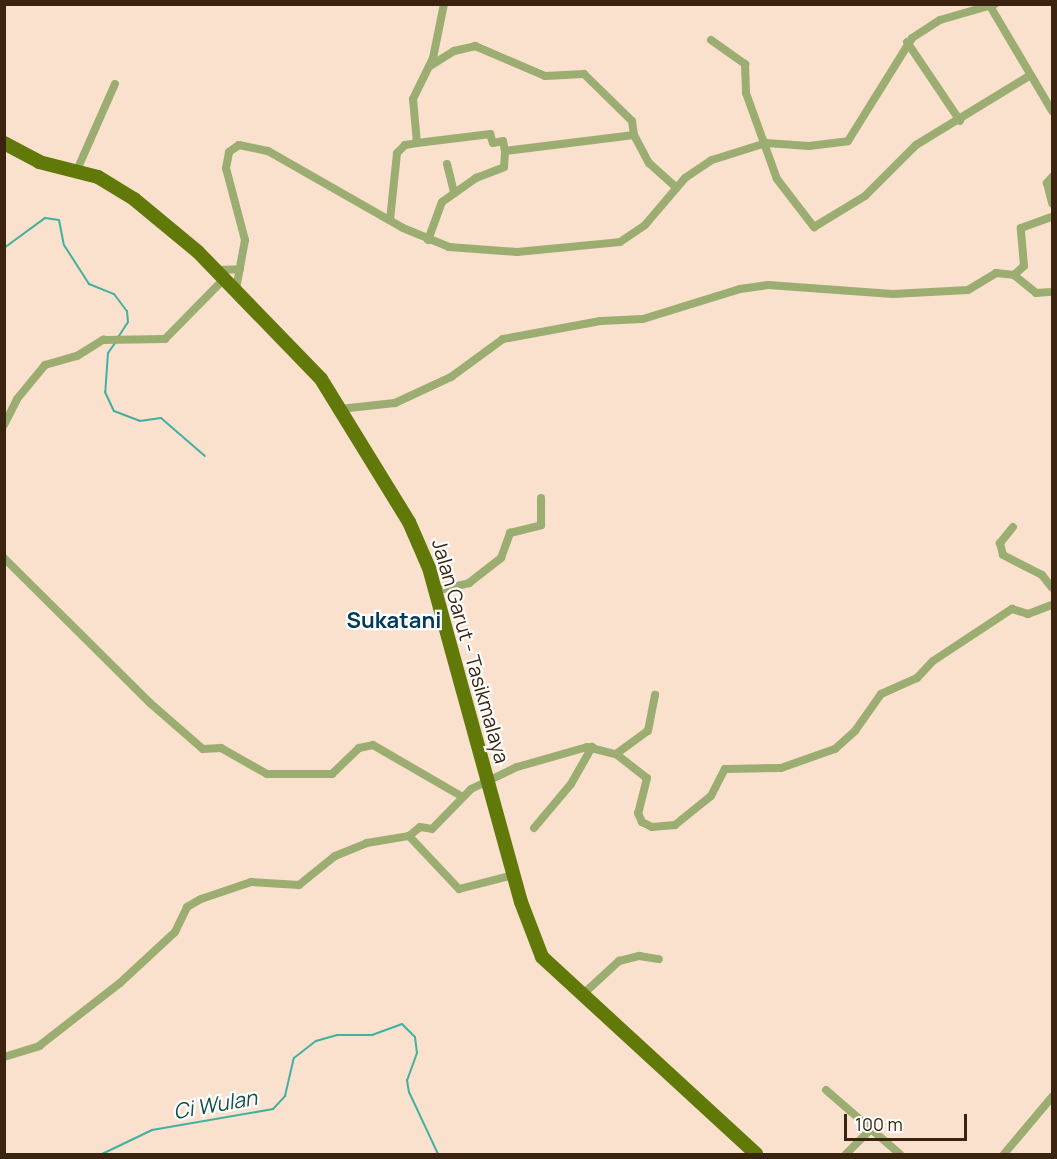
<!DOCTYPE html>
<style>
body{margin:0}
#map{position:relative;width:1057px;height:1159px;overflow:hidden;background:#f9e1cd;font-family:Manrope,sans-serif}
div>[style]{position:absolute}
.stream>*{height:2px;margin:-1px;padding:0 1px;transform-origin:1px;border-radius:1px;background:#42b0a1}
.minor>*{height:8px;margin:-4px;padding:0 4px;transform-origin:4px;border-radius:4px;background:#9bad71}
.primary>*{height:14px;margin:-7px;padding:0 7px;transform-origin:7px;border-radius:7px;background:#617908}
span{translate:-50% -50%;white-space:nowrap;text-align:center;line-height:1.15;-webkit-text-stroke:4.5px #fff;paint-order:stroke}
.street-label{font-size:20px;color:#3a240f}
.water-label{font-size:21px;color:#105047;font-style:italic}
.quarter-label{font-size:22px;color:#003b5c;font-weight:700}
.frame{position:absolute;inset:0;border:6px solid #3a240f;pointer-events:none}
.scale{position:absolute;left:844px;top:1114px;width:123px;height:27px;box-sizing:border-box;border:3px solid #3a240f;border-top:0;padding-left:8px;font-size:18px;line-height:21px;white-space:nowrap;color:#3a240f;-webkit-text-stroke:4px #fff;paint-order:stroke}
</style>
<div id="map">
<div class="stream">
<div style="left:4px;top:248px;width:51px;rotate:-36.2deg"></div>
<div style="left:45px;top:218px;width:14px;rotate:8deg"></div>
<div style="left:59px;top:220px;width:25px;rotate:79deg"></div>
<div style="left:64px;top:245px;width:46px;rotate:57.3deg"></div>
<div style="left:89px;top:284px;width:27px;rotate:22deg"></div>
<div style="left:114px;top:294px;width:21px;rotate:53deg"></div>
<div style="left:127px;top:311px;width:11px;rotate:85deg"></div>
<div style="left:128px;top:322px;width:17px;rotate:123deg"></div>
<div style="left:115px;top:343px;width:12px;rotate:125deg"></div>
<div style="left:108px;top:353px;width:39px;rotate:94deg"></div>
<div style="left:105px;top:392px;width:21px;rotate:65deg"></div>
<div style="left:114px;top:411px;width:28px;rotate:21deg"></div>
<div style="left:140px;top:421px;width:21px;rotate:-8deg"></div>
<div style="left:161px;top:418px;width:58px;rotate:40.8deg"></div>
<div style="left:102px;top:1154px;width:55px;rotate:-25.6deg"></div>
<div style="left:152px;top:1130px;width:123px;rotate:-9.8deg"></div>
<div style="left:273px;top:1109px;width:18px;rotate:-47deg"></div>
<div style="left:285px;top:1096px;width:39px;rotate:-77deg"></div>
<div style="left:294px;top:1058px;width:28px;rotate:-38deg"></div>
<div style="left:316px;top:1041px;width:22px;rotate:-16deg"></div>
<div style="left:337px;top:1035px;width:35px"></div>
<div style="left:372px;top:1035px;width:32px;rotate:-20deg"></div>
<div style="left:402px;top:1024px;width:18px;rotate:45deg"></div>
<div style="left:415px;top:1037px;width:16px;rotate:83deg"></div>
<div style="left:417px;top:1053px;width:29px;rotate:110deg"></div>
<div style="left:407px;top:1080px;width:12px;rotate:81deg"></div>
<div style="left:409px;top:1092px;width:68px;rotate:64.9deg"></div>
</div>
<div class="minor">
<div style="left:990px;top:6px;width:122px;rotate:59.4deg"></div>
<div style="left:711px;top:40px;width:42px;rotate:35.2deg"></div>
<div style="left:745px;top:64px;width:29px;rotate:88deg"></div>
<div style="left:746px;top:93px;width:91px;rotate:70.2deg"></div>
<div style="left:777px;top:179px;width:61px;rotate:52.4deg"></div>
<div style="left:814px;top:227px;width:60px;rotate:-31.3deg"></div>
<div style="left:865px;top:196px;width:72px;rotate:-45deg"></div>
<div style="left:916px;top:145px;width:132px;rotate:-31.4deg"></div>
<div style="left:907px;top:42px;width:95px;rotate:56.1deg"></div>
<div style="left:430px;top:66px;width:28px;rotate:-32deg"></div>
<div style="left:454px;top:51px;width:22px;rotate:-13deg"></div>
<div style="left:475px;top:46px;width:76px;rotate:23.2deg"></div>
<div style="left:545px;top:76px;width:39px;rotate:-3deg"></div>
<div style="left:584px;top:74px;width:67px;rotate:44.4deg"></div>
<div style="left:632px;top:121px;width:14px;rotate:82deg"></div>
<div style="left:417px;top:143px;width:74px;rotate:-7deg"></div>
<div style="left:490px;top:134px;width:9px;rotate:72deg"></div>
<div style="left:493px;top:143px;width:10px;rotate:-11deg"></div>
<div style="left:503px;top:141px;width:10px;rotate:79deg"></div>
<div style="left:505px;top:151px;width:130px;rotate:-7.1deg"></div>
<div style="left:634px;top:135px;width:32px;rotate:62deg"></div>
<div style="left:649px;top:163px;width:36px;rotate:42deg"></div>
<div style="left:447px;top:164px;width:30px;rotate:76deg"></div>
<div style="left:77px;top:170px;width:94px;rotate:-66.2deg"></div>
<div style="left:1052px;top:177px;width:8px;rotate:130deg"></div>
<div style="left:1047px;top:183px;width:21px;rotate:76deg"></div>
<div style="left:390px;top:220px;width:67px;rotate:-84deg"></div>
<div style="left:397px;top:153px;width:11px;rotate:-45deg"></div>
<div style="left:405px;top:145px;width:12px;rotate:-9deg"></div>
<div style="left:417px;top:143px;width:44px;rotate:-95.2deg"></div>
<div style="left:413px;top:99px;width:46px;rotate:-64deg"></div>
<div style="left:433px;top:58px;width:55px;rotate:-78.5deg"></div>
<div style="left:428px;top:240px;width:40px;rotate:-69.8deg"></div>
<div style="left:442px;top:202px;width:42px;rotate:-35.2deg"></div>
<div style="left:476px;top:178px;width:30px;rotate:-21deg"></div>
<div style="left:504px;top:167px;width:16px;rotate:-86deg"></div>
<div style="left:217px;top:270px;width:23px;rotate:-2deg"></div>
<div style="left:1014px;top:275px;width:13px;rotate:-42deg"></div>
<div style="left:1024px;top:266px;width:38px;rotate:-95deg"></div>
<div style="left:1021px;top:228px;width:33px;rotate:-20deg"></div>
<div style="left:236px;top:289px;width:50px;rotate:-79.6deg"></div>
<div style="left:245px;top:240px;width:74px;rotate:-104.8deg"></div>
<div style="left:226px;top:168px;width:16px;rotate:-79deg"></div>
<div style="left:229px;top:152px;width:12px;rotate:-35deg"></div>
<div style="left:239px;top:145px;width:30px;rotate:12deg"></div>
<div style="left:268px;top:151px;width:155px;rotate:29.7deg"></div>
<div style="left:403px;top:228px;width:50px;rotate:22.4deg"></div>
<div style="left:449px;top:247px;width:68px;rotate:4.2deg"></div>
<div style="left:517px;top:252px;width:103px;rotate:-5.5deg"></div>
<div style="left:620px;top:242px;width:30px;rotate:-34deg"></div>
<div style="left:645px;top:225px;width:62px;rotate:-49.6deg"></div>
<div style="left:685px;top:178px;width:32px;rotate:-34deg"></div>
<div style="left:712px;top:160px;width:57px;rotate:-17.5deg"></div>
<div style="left:766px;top:143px;width:43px;rotate:4deg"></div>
<div style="left:809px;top:146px;width:39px;rotate:-7deg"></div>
<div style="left:848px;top:141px;width:121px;rotate:-58.1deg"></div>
<div style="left:912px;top:38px;width:33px;rotate:-33deg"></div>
<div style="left:940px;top:20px;width:57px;rotate:-16.2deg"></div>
<div style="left:340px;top:409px;width:55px;rotate:-6.2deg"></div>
<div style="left:395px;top:403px;width:62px;rotate:-24.9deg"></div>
<div style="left:451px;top:377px;width:64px;rotate:-36.2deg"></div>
<div style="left:503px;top:339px;width:99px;rotate:-10.5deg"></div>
<div style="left:600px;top:321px;width:43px;rotate:-2.7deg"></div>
<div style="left:643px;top:319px;width:102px;rotate:-17.2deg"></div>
<div style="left:740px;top:289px;width:28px;rotate:-8deg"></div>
<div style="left:768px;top:285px;width:125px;rotate:4.1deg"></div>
<div style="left:893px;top:294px;width:75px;rotate:-3.1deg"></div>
<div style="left:968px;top:290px;width:33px;rotate:-31deg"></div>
<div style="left:996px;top:273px;width:18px;rotate:6deg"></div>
<div style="left:1014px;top:275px;width:28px;rotate:39deg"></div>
<div style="left:1036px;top:293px;width:16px;rotate:-4deg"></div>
<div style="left:4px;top:425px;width:29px;rotate:-63deg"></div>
<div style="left:17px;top:399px;width:44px;rotate:-50.5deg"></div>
<div style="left:45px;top:365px;width:33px;rotate:-16deg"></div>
<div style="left:77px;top:356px;width:31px;rotate:-32deg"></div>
<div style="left:103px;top:340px;width:62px;rotate:-0.9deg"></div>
<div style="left:165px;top:339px;width:84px;rotate:-45.5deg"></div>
<div style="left:1013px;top:527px;width:21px;rotate:129deg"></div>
<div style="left:1000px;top:543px;width:12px;rotate:76deg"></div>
<div style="left:1003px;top:555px;width:44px;rotate:27.1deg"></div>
<div style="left:1042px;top:575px;width:16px;rotate:52deg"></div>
<div style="left:4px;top:558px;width:206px;rotate:44.8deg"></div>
<div style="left:150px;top:703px;width:70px;rotate:41deg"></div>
<div style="left:203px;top:749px;width:18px;rotate:-3deg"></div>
<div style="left:221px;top:748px;width:53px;rotate:29.5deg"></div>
<div style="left:267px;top:774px;width:65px"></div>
<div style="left:332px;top:774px;width:37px;rotate:-44deg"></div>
<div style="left:359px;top:748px;width:14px;rotate:-12deg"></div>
<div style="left:373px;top:745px;width:102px;rotate:30.1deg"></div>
<div style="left:435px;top:591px;width:35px;rotate:-13deg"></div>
<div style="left:469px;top:583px;width:41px;rotate:-38deg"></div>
<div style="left:501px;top:558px;width:27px;rotate:-70deg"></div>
<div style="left:510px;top:533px;width:32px;rotate:-14deg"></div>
<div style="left:541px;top:525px;width:27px;rotate:-90deg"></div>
<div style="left:616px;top:754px;width:39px;rotate:-36deg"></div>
<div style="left:648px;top:731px;width:37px;rotate:-79deg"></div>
<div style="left:534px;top:828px;width:57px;rotate:-49.9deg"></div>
<div style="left:571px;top:784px;width:43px;rotate:-60.4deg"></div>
<div style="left:409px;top:836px;width:73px;rotate:46.7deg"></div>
<div style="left:459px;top:889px;width:56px;rotate:-14.5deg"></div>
<div style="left:581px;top:996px;width:52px;rotate:-42.6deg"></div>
<div style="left:619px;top:961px;width:21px;rotate:-14deg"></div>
<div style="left:639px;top:956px;width:20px;rotate:9deg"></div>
<div style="left:4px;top:1057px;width:37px;rotate:-17deg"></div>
<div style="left:39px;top:1046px;width:103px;rotate:-37.9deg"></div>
<div style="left:120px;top:983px;width:75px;rotate:-42.8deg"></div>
<div style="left:175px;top:932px;width:28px;rotate:-64deg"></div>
<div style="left:187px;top:907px;width:16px;rotate:-30deg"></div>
<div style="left:201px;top:899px;width:53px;rotate:-18.8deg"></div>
<div style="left:251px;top:882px;width:48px;rotate:3.6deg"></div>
<div style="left:299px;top:885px;width:46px;rotate:-38.9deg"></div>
<div style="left:335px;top:856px;width:35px;rotate:-22deg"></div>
<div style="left:367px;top:843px;width:43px;rotate:-9.5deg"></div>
<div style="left:409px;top:836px;width:14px;rotate:-39deg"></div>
<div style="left:420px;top:827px;width:12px;rotate:9deg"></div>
<div style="left:432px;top:829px;width:56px;rotate:-45.7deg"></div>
<div style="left:471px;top:789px;width:51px;rotate:-25.6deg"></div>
<div style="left:517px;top:767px;width:73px;rotate:-15.9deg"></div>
<div style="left:587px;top:747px;width:30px;rotate:14deg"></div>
<div style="left:616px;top:754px;width:39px;rotate:38deg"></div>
<div style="left:647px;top:778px;width:36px;rotate:104deg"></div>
<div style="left:638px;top:813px;width:10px;rotate:66deg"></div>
<div style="left:642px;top:822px;width:11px;rotate:27deg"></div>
<div style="left:652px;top:827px;width:23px;rotate:-5deg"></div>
<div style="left:675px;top:825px;width:46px;rotate:-38.9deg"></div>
<div style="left:711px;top:796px;width:30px;rotate:-63deg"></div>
<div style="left:725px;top:769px;width:56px;rotate:-1deg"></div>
<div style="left:781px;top:768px;width:57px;rotate:-19.4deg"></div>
<div style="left:835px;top:749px;width:27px;rotate:-42deg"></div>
<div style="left:855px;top:731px;width:45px;rotate:-54.9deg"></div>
<div style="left:881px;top:694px;width:39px;rotate:-24deg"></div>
<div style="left:917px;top:678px;width:23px;rotate:-47deg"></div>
<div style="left:933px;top:661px;width:95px;rotate:-33.4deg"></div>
<div style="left:1012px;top:609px;width:17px;rotate:17deg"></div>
<div style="left:1028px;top:614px;width:26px;rotate:-21deg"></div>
<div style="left:826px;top:1090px;width:98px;rotate:40.9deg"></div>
<div style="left:846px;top:1154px;width:33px;rotate:-45deg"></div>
<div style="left:1004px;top:1154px;width:75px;rotate:-49.9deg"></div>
</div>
<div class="primary">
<div style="left:4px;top:143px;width:40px;rotate:28deg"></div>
<div style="left:39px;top:162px;width:61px;rotate:14.3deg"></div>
<div style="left:98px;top:177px;width:42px;rotate:31.4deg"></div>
<div style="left:134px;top:199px;width:83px;rotate:39.6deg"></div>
<div style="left:198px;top:252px;width:177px;rotate:45.9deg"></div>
<div style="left:321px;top:379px;width:168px;rotate:58.4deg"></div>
<div style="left:409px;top:522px;width:50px;rotate:66.5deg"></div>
<div style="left:429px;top:568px;width:346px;rotate:74.6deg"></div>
<div style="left:521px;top:902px;width:59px;rotate:69.1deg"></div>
<div style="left:542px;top:957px;width:291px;rotate:42.6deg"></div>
</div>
<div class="street-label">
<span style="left:471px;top:651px;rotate:74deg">Jalan Garut - Tasikmalaya</span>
</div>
<div class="water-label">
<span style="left:215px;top:1104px;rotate:-10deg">Ci Wulan</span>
</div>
<div class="quarter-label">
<span style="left:394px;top:621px">Sukatani</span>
</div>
<div class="frame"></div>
<div class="scale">100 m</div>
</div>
